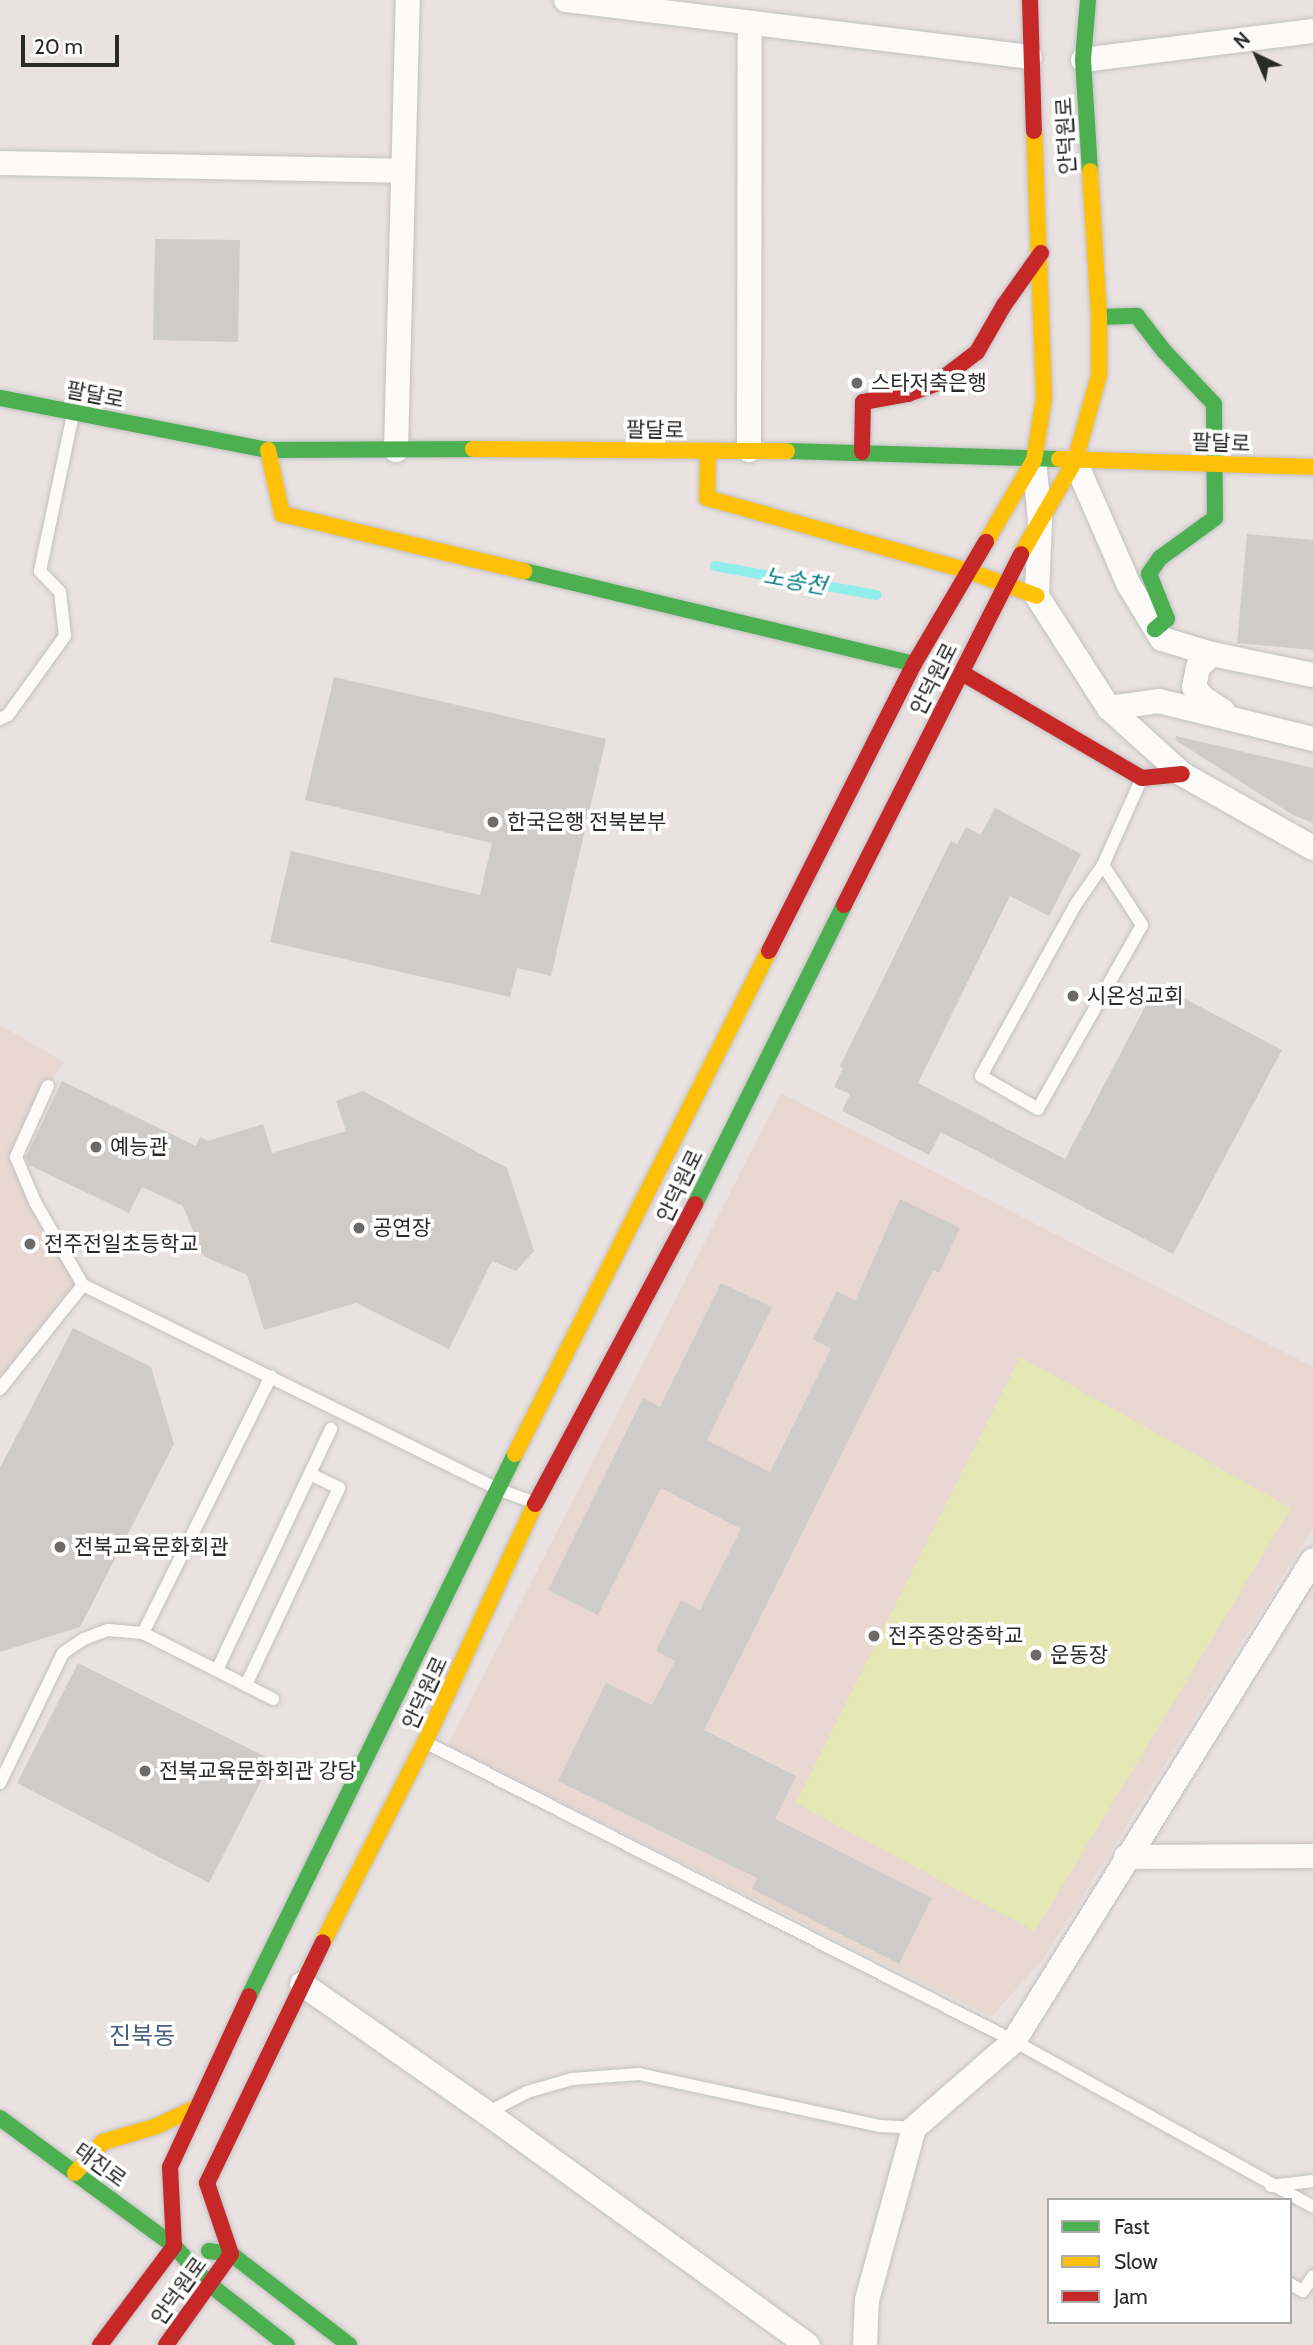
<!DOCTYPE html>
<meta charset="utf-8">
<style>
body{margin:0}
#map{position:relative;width:1313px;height:2345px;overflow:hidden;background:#e9e2e0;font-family:Cabin,"Noto Sans KR",sans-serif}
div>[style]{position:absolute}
.education>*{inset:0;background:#e8d8d1}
.pitch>*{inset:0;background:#e5e8b5}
.stream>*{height:10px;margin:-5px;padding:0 5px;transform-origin:5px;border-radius:5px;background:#91eeea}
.building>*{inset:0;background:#cfcbc9}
.roads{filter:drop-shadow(0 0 2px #c2c1c2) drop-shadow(0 0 2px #c2c1c2)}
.lane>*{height:12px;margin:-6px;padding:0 6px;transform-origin:6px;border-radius:6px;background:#fcfbfa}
.street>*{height:24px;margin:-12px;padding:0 12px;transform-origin:12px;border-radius:12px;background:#fcfbfa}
.fast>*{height:16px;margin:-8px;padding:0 8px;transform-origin:8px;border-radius:8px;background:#4caf50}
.slow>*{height:16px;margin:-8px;padding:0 8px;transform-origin:8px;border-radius:8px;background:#ffc107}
.jam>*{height:16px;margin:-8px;padding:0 8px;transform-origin:8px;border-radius:8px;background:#c62828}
.dots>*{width:19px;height:19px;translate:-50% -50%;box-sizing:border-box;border:4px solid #fff;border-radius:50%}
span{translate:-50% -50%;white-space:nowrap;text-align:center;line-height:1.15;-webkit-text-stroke:7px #fff;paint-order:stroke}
.street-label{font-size:21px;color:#2a2a2a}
.poi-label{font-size:21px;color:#2a2a2a}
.left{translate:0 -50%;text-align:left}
.water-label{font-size:23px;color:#0a7e83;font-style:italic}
.quarter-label{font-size:24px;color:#49617d}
.legend{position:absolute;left:1047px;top:2198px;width:245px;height:126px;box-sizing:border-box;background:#fff;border:2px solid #aaa;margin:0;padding:9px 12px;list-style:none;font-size:21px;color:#2a2a2a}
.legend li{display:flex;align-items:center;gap:14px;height:35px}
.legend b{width:35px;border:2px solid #aaa}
.north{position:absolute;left:1222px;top:21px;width:70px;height:70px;-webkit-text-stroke:5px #fff;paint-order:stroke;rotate:316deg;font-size:19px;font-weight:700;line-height:28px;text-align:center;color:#2a2a2a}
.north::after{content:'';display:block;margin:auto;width:24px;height:32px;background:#2a2a2a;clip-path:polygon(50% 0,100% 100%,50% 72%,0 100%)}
.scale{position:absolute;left:21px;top:35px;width:98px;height:32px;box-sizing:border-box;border:4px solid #2a2a2a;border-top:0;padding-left:9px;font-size:21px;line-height:24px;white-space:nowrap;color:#2a2a2a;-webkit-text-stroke:5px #fff;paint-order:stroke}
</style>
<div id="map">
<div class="education">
<div style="clip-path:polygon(0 1025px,64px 1062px,48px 1087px,16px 1157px,83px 1285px,0 1389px)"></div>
<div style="clip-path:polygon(781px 1093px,1313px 1367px,1313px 1528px,1042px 1961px,991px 2017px,448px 1745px)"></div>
</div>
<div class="pitch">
<div style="clip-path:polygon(1020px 1357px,1291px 1508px,1035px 1931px,796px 1803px)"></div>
</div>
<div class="stream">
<div style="left:715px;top:566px;width:164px;rotate:10.2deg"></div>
</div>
<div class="building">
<div style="clip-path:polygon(155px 239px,240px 240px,238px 342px,153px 340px)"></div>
<div style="clip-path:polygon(1247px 534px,1313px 540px,1313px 650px,1237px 643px)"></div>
<div style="clip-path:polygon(334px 677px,606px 739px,551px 976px,517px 968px,510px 997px,270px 942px,291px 851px,480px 895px,492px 843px,305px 800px)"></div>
<div style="clip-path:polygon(1176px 736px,1313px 768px,1313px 823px,1293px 815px,1175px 740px)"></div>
<div style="clip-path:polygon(995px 808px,1081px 854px,1049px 916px,1010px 896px,918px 1083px,1065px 1159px,1157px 984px,1282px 1050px,1173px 1254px,941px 1132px,929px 1155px,842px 1111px,850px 1094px,834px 1087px,843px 1068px,840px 1066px,951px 841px,957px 844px,966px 827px,981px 835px)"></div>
<div style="clip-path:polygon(62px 1081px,196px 1146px,200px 1137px,208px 1141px,263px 1124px,272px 1153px,346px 1131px,336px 1101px,363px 1091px,507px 1168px,534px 1251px,516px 1271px,492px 1261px,449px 1349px,356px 1303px,264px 1330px,247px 1275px,203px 1256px,183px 1206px,142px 1187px,129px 1213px,29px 1165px,26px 1157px)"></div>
<div style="clip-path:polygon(900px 1199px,960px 1228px,939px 1273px,933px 1270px,704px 1730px,796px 1776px,775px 1819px,932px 1898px,899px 1964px,752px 1889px,757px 1878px,558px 1781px,606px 1683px,652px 1705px,675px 1661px,656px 1651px,681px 1600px,700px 1610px,741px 1529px,661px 1488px,598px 1615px,548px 1590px,643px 1398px,660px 1407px,721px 1283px,772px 1307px,707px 1440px,770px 1472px,831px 1349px,813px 1339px,837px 1291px,855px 1301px)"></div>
<div style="clip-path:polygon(73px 1328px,151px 1367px,174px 1444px,80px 1627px,0 1652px,0 1468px)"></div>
<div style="clip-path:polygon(78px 1663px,272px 1760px,209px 1883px,17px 1783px)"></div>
</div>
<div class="roads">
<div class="lane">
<div style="left:0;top:719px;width:9px;rotate:-27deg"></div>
<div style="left:8px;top:715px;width:97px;rotate:-54.2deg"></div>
<div style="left:65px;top:636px;width:44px;rotate:-96.5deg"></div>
<div style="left:60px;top:592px;width:29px;rotate:-134deg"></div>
<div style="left:40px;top:571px;width:159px;rotate:-78.1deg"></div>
<div style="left:1103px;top:865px;width:72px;rotate:57deg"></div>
<div style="left:1142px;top:925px;width:211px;rotate:119.5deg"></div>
<div style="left:1038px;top:1109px;width:66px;rotate:-149.9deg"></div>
<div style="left:981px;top:1076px;width:196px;rotate:-61.1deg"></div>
<div style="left:1076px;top:904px;width:47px;rotate:-55.3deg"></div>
<div style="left:1103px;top:865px;width:95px;rotate:-65.9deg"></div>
<div style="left:48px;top:1086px;width:78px;rotate:114.3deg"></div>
<div style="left:16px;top:1157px;width:49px;rotate:67.1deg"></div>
<div style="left:35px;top:1202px;width:96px;rotate:60deg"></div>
<div style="left:0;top:1389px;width:133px;rotate:-51.4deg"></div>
<div style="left:83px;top:1285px;width:462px;rotate:26.2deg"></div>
<div style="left:497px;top:1489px;width:38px;rotate:20deg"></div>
<div style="left:143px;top:1633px;width:146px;rotate:26.9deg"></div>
<div style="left:217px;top:1670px;width:267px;rotate:-64.7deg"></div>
<div style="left:246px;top:1685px;width:218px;rotate:-64.7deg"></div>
<div style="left:339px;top:1488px;width:32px;rotate:-154deg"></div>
<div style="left:427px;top:1743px;width:658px;rotate:26.92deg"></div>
<div style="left:1014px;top:2041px;width:342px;rotate:29deg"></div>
<div style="left:0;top:1783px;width:144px;rotate:-64.1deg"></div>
<div style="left:63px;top:1653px;width:25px;rotate:-34deg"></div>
<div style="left:84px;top:1639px;width:26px;rotate:-21deg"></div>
<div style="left:108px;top:1630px;width:35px;rotate:5deg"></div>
<div style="left:143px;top:1633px;width:287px;rotate:-63.5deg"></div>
<div style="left:487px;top:2113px;width:45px;rotate:-27.7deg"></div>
<div style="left:527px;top:2092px;width:47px;rotate:-16.1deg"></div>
<div style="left:572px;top:2079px;width:67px;rotate:-4.3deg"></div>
<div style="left:639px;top:2074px;width:247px;rotate:12.2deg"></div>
<div style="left:880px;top:2126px;width:34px;rotate:3deg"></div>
<div style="left:1271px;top:2186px;width:42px;rotate:-6.8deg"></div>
<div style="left:1290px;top:2284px;width:15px;rotate:28deg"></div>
<div style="left:1303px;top:2291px;width:18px;rotate:-56deg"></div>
</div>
<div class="street">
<div style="left:566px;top:0;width:467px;rotate:7deg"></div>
<div style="left:1083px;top:60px;width:232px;rotate:-7.2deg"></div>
<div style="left:0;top:163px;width:401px;rotate:1.1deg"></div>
<div style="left:396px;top:450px;width:450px;rotate:-88.5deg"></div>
<div style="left:749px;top:450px;width:427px;rotate:-89.9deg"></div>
<div style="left:1034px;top:460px;width:60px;rotate:84.3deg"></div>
<div style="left:1040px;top:520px;width:76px;rotate:92.3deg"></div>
<div style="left:1037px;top:596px;width:133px;rotate:57.3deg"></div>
<div style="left:1109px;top:708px;width:98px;rotate:42.1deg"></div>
<div style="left:1182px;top:774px;width:150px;rotate:29.5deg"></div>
<div style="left:1075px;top:461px;width:135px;rotate:66.5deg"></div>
<div style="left:1129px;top:585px;width:63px;rotate:58.6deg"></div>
<div style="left:1162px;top:639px;width:52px;rotate:16.7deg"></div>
<div style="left:1212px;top:654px;width:103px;rotate:11.7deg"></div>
<div style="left:1212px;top:654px;width:19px;rotate:137deg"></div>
<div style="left:1198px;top:667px;width:20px;rotate:101deg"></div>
<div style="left:1194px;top:687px;width:14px;rotate:51deg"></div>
<div style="left:1203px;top:698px;width:24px;rotate:33deg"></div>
<div style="left:1109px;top:708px;width:50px;rotate:-8deg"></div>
<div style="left:1159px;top:701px;width:159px;rotate:13.9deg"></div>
<div style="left:1126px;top:1857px;width:187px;rotate:-0.3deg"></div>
<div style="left:302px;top:1984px;width:226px;rotate:34.9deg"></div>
<div style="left:487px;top:2113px;width:396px;rotate:35.9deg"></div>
<div style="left:865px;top:2345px;width:45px;rotate:-87.5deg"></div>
<div style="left:867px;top:2300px;width:178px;rotate:-74.7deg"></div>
<div style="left:914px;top:2128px;width:133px;rotate:-41deg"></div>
<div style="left:1014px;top:2041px;width:566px;rotate:-58.13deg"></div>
</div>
<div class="fast">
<div style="left:1088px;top:0;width:60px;rotate:94.8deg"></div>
<div style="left:1083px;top:60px;width:111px;rotate:86.4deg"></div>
<div style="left:1099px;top:317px;width:38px;rotate:-2deg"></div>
<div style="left:1137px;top:316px;width:44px;rotate:52.4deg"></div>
<div style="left:1164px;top:351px;width:73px;rotate:46.7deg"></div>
<div style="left:1214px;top:404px;width:114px;rotate:89.5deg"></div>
<div style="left:1215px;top:518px;width:68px;rotate:144deg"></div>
<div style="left:1160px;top:558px;width:19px;rotate:125deg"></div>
<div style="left:1149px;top:574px;width:48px;rotate:68.2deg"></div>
<div style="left:1167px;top:619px;width:16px;rotate:140deg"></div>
<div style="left:0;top:398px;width:273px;rotate:11deg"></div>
<div style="left:268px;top:450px;width:205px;rotate:-0.3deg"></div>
<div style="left:787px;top:451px;width:272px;rotate:1.7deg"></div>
<div style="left:524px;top:571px;width:401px;rotate:13.4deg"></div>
<div style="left:695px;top:1204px;width:334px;rotate:-63.5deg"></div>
<div style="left:249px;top:1996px;width:604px;rotate:-63.86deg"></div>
<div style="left:0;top:2118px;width:216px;rotate:36.3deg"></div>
<div style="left:174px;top:2246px;width:52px;rotate:47.4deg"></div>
<div style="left:209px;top:2284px;width:99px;rotate:38deg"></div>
<div style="left:209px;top:2251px;width:22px;rotate:8deg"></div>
<div style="left:231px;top:2254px;width:149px;rotate:37.6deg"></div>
</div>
<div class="slow">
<div style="left:473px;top:449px;width:314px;rotate:0.4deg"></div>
<div style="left:268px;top:450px;width:66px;rotate:77.7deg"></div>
<div style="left:282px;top:514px;width:249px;rotate:13.3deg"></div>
<div style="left:708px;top:452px;width:46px;rotate:91.2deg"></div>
<div style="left:707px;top:498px;width:271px;rotate:15.6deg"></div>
<div style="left:968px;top:571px;width:73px;rotate:19.9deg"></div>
<div style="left:1059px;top:459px;width:254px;rotate:1.8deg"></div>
<div style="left:986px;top:542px;width:95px;rotate:-59.7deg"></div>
<div style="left:1034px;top:460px;width:63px;rotate:-80.8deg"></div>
<div style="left:1044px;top:398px;width:267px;rotate:-92.1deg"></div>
<div style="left:1021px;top:554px;width:108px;rotate:-59.9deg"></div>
<div style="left:1075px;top:461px;width:89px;rotate:-74.4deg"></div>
<div style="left:1099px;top:375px;width:58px;rotate:-90deg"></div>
<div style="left:1099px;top:317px;width:146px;rotate:-93.5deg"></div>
<div style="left:515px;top:1454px;width:563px;rotate:-63.21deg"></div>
<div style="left:323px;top:1942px;width:225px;rotate:-63deg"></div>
<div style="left:425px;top:1742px;width:262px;rotate:-65.2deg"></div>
<div style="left:75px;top:2173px;width:42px;rotate:-47.9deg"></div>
<div style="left:103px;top:2142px;width:56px;rotate:-16.5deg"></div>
<div style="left:157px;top:2126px;width:44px;rotate:-25.4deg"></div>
</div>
<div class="jam">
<div style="left:1030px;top:0;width:131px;rotate:88.3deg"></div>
<div style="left:862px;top:452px;width:50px;rotate:-88.9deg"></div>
<div style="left:863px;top:402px;width:46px;rotate:-10.1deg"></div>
<div style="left:908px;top:394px;width:29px;rotate:-20deg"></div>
<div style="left:935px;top:384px;width:53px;rotate:-37.3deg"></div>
<div style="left:977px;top:352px;width:54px;rotate:-60.1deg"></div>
<div style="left:1004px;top:305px;width:64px;rotate:-54.6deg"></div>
<div style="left:962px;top:673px;width:208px;rotate:30.3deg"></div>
<div style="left:1142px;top:778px;width:40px;rotate:-5.7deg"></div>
<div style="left:844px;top:905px;width:393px;rotate:-63.2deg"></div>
<div style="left:769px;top:951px;width:322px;rotate:-63.2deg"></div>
<div style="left:914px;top:664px;width:142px;rotate:-59.5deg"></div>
<div style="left:535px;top:1504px;width:340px;rotate:-61.9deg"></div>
<div style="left:100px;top:2345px;width:124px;rotate:-53.2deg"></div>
<div style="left:174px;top:2246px;width:79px;rotate:-92.9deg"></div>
<div style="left:170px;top:2167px;width:188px;rotate:-65.2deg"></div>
<div style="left:166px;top:2345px;width:112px;rotate:-54.5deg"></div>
<div style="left:231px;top:2254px;width:75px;rotate:-108.7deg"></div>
<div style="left:207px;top:2183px;width:267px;rotate:-64.3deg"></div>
</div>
</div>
<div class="dots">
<div style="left:857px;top:383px;background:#6d6a6a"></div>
<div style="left:493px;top:822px;background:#6d6a6a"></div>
<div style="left:1073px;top:996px;background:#6d6a6a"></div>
<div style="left:96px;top:1147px;background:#6d6a6a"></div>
<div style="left:359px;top:1228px;background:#6d6a6a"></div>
<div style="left:30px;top:1244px;background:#6d6a6a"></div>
<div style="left:60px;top:1547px;background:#6d6a6a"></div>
<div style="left:874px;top:1636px;background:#6d6a6a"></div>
<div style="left:1036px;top:1655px;background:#6d6a6a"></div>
<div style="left:145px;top:1771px;background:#6d6a6a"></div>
</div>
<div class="street-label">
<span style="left:1066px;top:136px;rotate:-93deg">안덕원로</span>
<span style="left:95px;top:395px;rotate:11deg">팔달로</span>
<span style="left:655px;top:430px;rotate:1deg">팔달로</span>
<span style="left:1221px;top:443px;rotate:2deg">팔달로</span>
<span style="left:934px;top:679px;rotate:-63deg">안덕원로</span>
<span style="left:680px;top:1186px;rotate:-64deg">안덕원로</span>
<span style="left:425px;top:1693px;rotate:-65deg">안덕원로</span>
<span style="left:100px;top:2165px;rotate:36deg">태진로</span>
<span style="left:179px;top:2291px;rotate:-54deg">안덕원로</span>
</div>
<div class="poi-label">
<span class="left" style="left:871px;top:383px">스타저축은행</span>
<span class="left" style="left:507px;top:822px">한국은행 전북본부</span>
<span class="left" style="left:1087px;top:996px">시온성교회</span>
<span class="left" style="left:110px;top:1147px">예능관</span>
<span class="left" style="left:373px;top:1228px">공연장</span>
<span class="left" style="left:44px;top:1244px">전주전일초등학교</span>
<span class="left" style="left:74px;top:1547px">전북교육문화회관</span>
<span class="left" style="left:888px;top:1636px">전주중앙중학교</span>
<span class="left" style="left:1050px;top:1655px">운동장</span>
<span class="left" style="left:159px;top:1771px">전북교육문화회관 강당</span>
</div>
<div class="water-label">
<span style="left:795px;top:581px;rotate:10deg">노송천</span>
</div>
<div class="quarter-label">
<span style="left:142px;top:2036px">진북동</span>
</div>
<ul class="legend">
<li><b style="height:9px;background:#4caf50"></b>Fast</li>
<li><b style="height:9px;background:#ffc107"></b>Slow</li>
<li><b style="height:9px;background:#c62828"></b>Jam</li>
</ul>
<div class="north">N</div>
<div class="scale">20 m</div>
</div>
